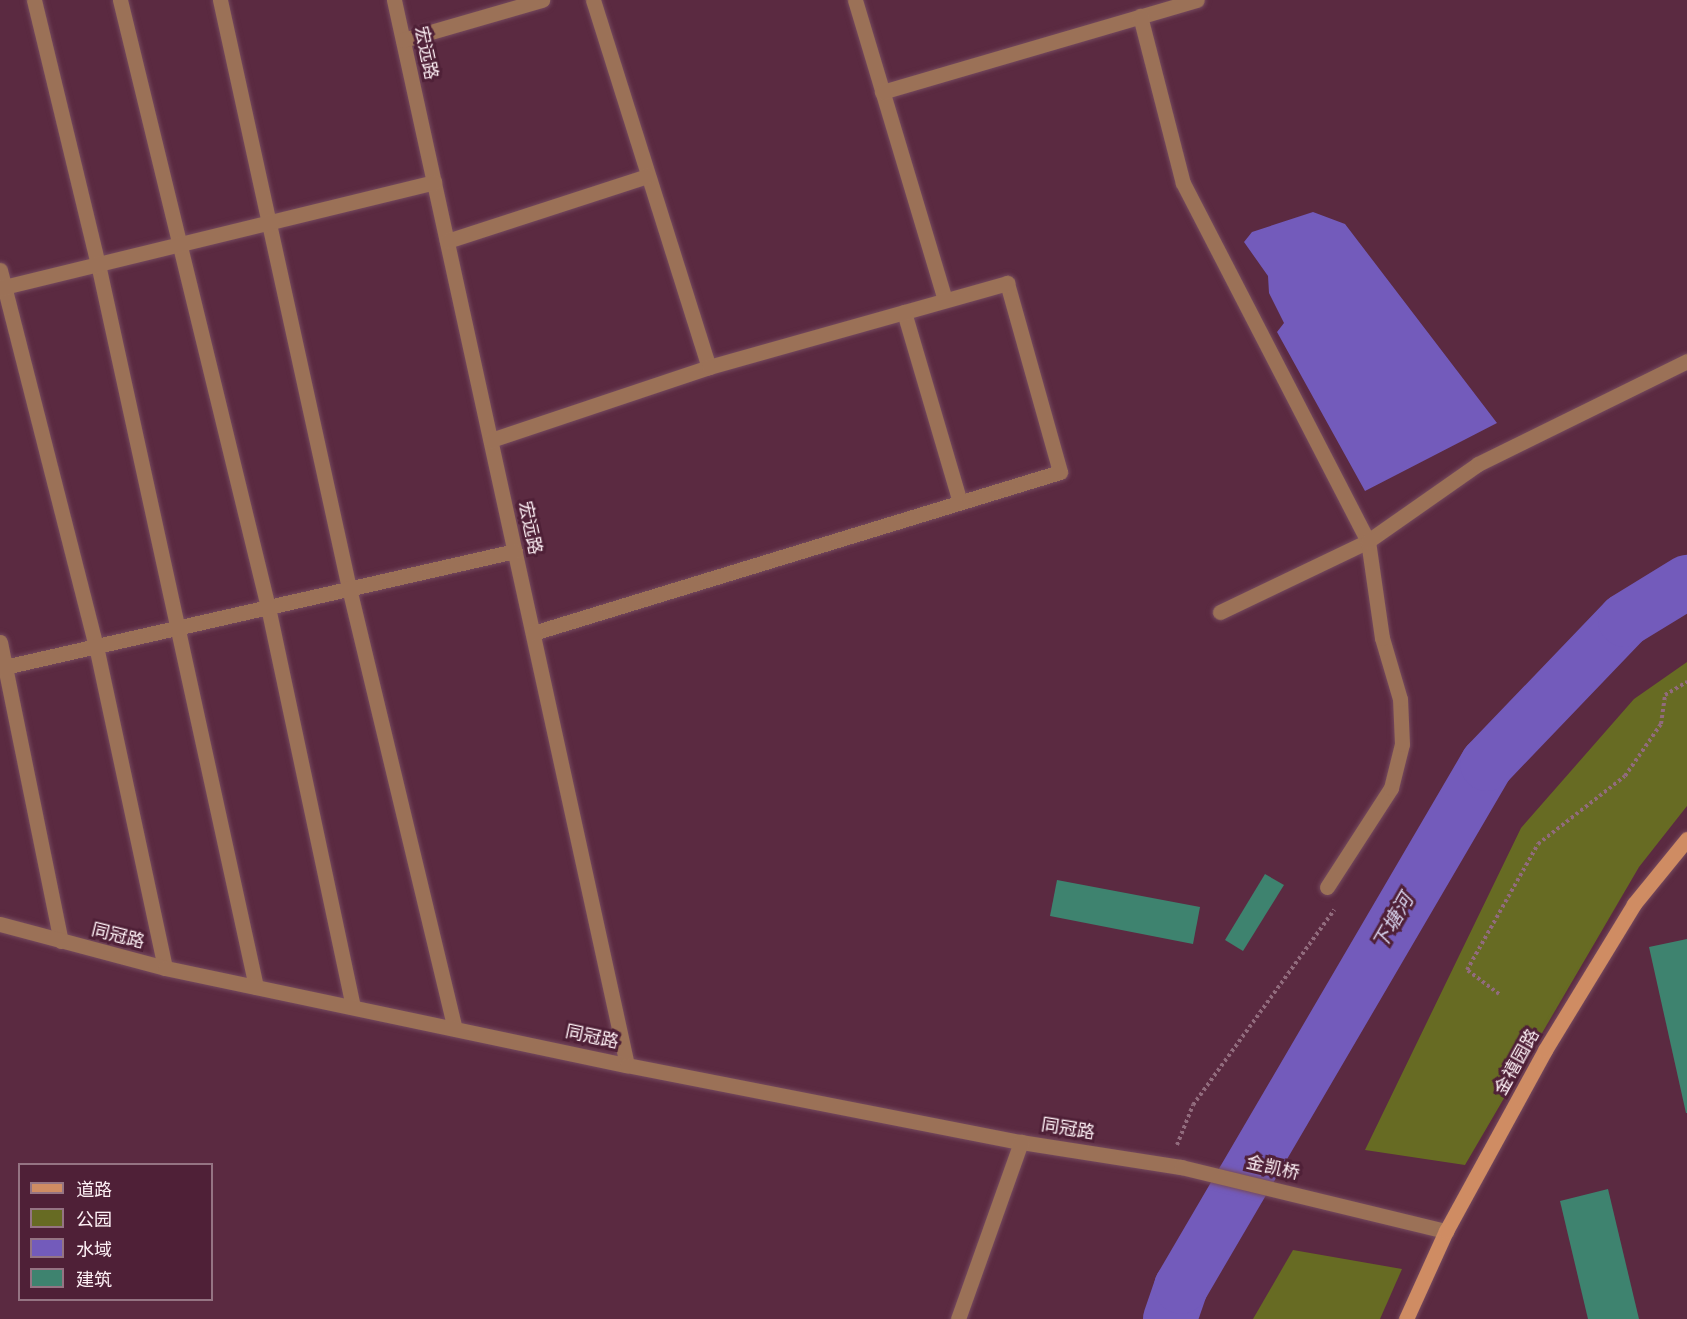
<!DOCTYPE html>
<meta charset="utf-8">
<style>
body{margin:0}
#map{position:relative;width:1687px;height:1319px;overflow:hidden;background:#5b2a41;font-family:"Varela Round","Noto Sans SC",sans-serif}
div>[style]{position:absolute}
.green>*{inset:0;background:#676b23}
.water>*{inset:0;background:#735bbb}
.river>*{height:54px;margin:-27px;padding:0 27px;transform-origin:27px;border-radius:27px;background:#735bbb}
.building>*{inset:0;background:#3e836f}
.path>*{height:4px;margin-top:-2px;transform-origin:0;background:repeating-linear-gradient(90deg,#916b7d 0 3px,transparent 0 6px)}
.roads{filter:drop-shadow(0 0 2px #754a5e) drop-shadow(0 0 2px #754a5e)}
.lane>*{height:15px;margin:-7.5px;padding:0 7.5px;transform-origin:7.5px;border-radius:7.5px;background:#9b7157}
.street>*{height:15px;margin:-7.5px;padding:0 7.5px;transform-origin:7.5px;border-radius:7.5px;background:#9b7157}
.secondary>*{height:15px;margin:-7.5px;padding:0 7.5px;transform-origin:7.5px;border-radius:7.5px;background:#cf8c63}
span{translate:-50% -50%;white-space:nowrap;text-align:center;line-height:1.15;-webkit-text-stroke:6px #4f2037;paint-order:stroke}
.street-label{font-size:18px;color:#fef1f6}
.water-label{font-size:20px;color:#d7d3ed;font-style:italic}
.legend{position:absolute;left:18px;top:1163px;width:195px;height:138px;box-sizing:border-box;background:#4f2037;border:2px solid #957483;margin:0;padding:8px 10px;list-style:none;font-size:18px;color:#fef1f6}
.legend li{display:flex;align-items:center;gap:12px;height:30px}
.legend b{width:30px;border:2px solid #957483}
</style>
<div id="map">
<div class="green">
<div style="clip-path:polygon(1687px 662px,1687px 806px,1639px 867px,1465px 1165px,1365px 1150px,1521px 828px,1634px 699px)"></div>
<div style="clip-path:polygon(1293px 1250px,1402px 1269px,1380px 1319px,1253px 1319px)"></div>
</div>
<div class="water">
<div style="clip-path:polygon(1313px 212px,1345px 224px,1497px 423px,1365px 491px,1277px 332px,1284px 323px,1269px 293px,1268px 276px,1244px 242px,1252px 232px)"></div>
</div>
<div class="river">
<div style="left:1170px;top:1319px;width:34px;rotate:-71deg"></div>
<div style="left:1181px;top:1287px;width:606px;rotate:-59.67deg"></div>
<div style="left:1487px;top:764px;width:199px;rotate:-46.2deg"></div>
<div style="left:1625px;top:620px;width:73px;rotate:-31.5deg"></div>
</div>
<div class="building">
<div style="clip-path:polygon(1265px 874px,1284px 885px,1243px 951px,1225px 940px)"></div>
<div style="clip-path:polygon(1057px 880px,1200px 907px,1193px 944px,1050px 916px)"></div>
<div style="clip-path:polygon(1687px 939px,1687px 1113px,1686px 1113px,1649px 947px)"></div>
<div style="clip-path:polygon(1608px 1189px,1639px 1319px,1588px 1319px,1560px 1201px)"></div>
</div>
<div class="path">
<div style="left:1499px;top:994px;width:40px;rotate:-143deg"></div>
<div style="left:1467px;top:970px;width:145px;rotate:-60.6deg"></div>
<div style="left:1538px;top:844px;width:110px;rotate:-38deg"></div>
<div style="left:1625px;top:776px;width:63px;rotate:-55.3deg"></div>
<div style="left:1661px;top:724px;width:29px;rotate:-82deg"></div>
<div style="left:1665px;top:695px;width:26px;rotate:-31deg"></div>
<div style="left:1177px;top:1145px;width:43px;rotate:-68.2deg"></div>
<div style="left:1193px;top:1105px;width:241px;rotate:-54.1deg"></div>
</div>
<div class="roads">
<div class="lane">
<div style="left:34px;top:0;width:272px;rotate:76.4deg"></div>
<div style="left:98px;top:264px;width:740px;rotate:77.67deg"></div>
<div style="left:120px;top:0;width:625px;rotate:76.3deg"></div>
<div style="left:268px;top:607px;width:409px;rotate:78deg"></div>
<div style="left:220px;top:0;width:602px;rotate:77.63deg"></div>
<div style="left:349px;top:588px;width:453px;rotate:76.5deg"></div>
<div style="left:855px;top:0;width:313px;rotate:73.3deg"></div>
<div style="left:882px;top:92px;width:328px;rotate:-16.3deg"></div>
<div style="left:0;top:270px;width:388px;rotate:75.7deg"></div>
<div style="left:96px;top:646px;width:329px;rotate:77.9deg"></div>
<div style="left:1007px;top:283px;width:196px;rotate:74.3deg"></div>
<div style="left:904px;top:312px;width:198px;rotate:73.6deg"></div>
<div style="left:1220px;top:612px;width:164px;rotate:-25.6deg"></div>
<div style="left:0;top:642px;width:305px;rotate:78.5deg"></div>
</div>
<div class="street">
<div style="left:394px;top:0;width:1090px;rotate:77.66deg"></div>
<div style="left:593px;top:0;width:385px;rotate:72.5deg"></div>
<div style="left:1140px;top:16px;width:172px;rotate:75.6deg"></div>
<div style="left:1183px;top:183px;width:403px;rotate:62.7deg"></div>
<div style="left:403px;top:40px;width:145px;rotate:-16.1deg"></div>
<div style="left:447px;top:241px;width:210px;rotate:-18deg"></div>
<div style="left:0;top:288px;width:447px;rotate:-13.7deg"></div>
<div style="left:491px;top:440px;width:230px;rotate:-18.5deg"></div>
<div style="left:709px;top:367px;width:310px;rotate:-15.7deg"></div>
<div style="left:533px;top:633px;width:551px;rotate:-16.99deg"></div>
<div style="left:0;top:668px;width:528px;rotate:-12.8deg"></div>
<div style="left:1327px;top:887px;width:118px;rotate:-57.1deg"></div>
<div style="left:1391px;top:788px;width:45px;rotate:-76deg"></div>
<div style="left:1402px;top:744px;width:45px;rotate:-92.5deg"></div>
<div style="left:1400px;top:699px;width:64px;rotate:-106.4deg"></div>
<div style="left:1382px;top:638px;width:98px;rotate:-98.2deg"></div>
<div style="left:1368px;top:541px;width:134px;rotate:-35deg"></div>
<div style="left:1478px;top:464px;width:233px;rotate:-26.2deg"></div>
<div style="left:0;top:924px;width:171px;rotate:14.9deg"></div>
<div style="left:165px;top:968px;width:472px;rotate:11.9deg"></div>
<div style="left:627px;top:1065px;width:401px;rotate:11.1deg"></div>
<div style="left:1021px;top:1142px;width:162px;rotate:8.9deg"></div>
<div style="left:1181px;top:1167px;width:273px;rotate:13.6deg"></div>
<div style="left:958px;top:1319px;width:188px;rotate:-70.4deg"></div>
</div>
<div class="secondary">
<div style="left:1406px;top:1319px;width:97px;rotate:-65.6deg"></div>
<div style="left:1446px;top:1231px;width:206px;rotate:-61.3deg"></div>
<div style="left:1545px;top:1050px;width:171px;rotate:-58.6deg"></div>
<div style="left:1634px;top:904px;width:84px;rotate:-50.8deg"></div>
</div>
</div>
<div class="street-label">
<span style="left:426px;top:53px;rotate:78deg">宏远路</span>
<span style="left:530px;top:528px;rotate:78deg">宏远路</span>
<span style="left:118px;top:936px;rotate:14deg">同冠路</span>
<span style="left:592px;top:1037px;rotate:12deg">同冠路</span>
<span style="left:1517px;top:1062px;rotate:-61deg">金禧园路</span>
<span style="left:1068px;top:1129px;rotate:9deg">同冠路</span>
<span style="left:1273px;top:1168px;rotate:13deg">金凯桥</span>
</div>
<div class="water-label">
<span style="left:1394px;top:922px;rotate:-60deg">下塘河</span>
</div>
<ul class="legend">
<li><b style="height:8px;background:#cf8c63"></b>道路</li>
<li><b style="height:16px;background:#676b23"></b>公园</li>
<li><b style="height:16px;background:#735bbb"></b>水域</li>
<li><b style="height:16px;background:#3e836f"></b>建筑</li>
</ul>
</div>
